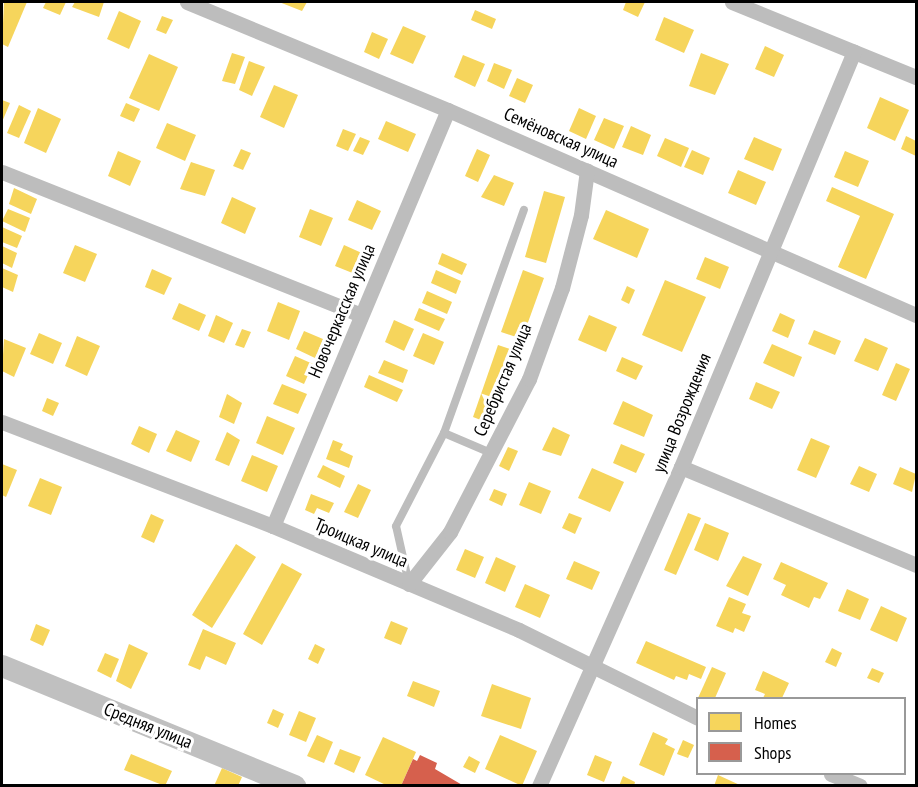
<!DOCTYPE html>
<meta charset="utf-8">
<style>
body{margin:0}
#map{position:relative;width:918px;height:787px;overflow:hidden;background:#fff;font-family:"PT Sans Narrow",sans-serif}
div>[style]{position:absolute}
.homes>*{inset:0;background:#f6d55c}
.shops>*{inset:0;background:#d6604d}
.lane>*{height:8px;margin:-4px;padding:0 4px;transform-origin:4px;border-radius:4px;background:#bdbdbd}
.street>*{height:15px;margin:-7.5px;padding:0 7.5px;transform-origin:7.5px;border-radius:7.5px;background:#bdbdbd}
.secondary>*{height:22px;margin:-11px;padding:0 11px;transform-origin:11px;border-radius:11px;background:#c0c0c0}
span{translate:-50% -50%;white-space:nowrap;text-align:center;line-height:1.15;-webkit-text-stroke:6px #fff;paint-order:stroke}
.street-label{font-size:18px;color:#000}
.frame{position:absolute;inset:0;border:3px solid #000;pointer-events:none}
.legend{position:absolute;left:696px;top:697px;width:210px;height:78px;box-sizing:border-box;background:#fff;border:2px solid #999;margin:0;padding:8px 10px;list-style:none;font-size:18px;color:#000}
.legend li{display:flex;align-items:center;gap:12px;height:30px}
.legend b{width:30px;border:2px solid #999}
</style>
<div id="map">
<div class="homes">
<div style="clip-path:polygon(4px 2px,27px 2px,8px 47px,2px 44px)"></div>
<div style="clip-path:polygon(46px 2px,66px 2px,60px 15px,43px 8px)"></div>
<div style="clip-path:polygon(75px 2px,104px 2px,99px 17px,72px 7px)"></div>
<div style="clip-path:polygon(279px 2px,307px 2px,302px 11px)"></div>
<div style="clip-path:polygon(626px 2px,645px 2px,638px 17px,623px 10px)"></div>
<div style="clip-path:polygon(475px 10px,496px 19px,492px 29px,471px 20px)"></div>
<div style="clip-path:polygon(119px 11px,141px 21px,129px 49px,107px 39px)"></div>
<div style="clip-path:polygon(162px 16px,173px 20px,166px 34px,156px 30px)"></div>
<div style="clip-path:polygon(664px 17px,694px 30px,684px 53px,655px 40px)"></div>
<div style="clip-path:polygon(403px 26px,426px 36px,413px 64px,390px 54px)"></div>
<div style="clip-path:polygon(372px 32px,388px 39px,379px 59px,364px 52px)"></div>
<div style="clip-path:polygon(765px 46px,784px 55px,774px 77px,755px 69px)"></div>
<div style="clip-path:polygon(232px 53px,245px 57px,235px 84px,222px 81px)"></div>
<div style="clip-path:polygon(701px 53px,729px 64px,715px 95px,689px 86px)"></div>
<div style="clip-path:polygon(149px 54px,178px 67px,159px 111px,129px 98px)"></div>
<div style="clip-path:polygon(463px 55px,485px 64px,475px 87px,454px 77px)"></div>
<div style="clip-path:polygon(249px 61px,265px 67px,252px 96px,239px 90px)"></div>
<div style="clip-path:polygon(494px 63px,512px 70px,504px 89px,487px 81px)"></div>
<div style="clip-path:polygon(517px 78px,533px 85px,525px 103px,509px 96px)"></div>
<div style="clip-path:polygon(274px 85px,298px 95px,284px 128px,260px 117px)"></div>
<div style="clip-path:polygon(880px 97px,909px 110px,895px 141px,867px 128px)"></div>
<div style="clip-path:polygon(2px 100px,10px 103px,2px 122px)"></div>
<div style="clip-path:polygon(126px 103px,140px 109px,134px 122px,120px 116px)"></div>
<div style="clip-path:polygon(19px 105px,31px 111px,19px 138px,7px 133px)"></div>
<div style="clip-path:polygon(38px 108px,61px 119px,46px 153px,24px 143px)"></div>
<div style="clip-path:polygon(579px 108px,596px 116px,586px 139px,569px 131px)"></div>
<div style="clip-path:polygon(604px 118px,624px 126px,614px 149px,594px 140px)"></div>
<div style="clip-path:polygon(386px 121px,416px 134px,408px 152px,378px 139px)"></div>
<div style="clip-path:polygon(167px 123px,196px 135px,185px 161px,156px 148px)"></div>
<div style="clip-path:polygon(631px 126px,651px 135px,643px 155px,622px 147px)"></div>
<div style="clip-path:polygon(343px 129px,356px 134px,348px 151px,336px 146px)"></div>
<div style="clip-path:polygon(906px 136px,916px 141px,916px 156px,901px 149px)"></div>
<div style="clip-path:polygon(360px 137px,370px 141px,363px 155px,353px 151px)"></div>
<div style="clip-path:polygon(754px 137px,782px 149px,773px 171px,744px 159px)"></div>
<div style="clip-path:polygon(665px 138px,689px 148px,681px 167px,657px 156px)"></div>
<div style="clip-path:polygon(241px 149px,251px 153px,243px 170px,233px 166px)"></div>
<div style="clip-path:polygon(477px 149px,490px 155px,478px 182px,465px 176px)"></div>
<div style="clip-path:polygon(692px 150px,710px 158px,703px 175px,684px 167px)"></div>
<div style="clip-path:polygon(118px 151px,141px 161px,130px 186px,108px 176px)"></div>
<div style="clip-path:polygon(845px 151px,869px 161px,858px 187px,834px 177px)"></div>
<div style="clip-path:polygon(191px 162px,215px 170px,205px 196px,180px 189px)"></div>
<div style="clip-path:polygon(738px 170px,766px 182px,756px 205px,728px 193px)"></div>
<div style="clip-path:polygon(494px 175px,514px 183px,504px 206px,481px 197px)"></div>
<div style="clip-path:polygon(832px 187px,894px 214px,866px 279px,838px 267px,860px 216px,826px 201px)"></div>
<div style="clip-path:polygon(14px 188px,37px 199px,31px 214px,9px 204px)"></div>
<div style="clip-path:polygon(544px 191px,565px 197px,546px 263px,525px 257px)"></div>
<div style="clip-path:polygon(232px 197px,256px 208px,245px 234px,221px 223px)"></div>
<div style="clip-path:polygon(357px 200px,381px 211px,372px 230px,348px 220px)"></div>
<div style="clip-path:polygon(8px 209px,30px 218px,25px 232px,2px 221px)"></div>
<div style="clip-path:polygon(310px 209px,333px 218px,321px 246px,299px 237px)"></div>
<div style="clip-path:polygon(606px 210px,649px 229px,637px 258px,593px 239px)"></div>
<div style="clip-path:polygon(2px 227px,22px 236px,17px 248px,2px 242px)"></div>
<div style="clip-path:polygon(75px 245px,97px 254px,85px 282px,63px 273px)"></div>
<div style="clip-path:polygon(344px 245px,364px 254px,355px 274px,335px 266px)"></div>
<div style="clip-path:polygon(2px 246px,17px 253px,12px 268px,2px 263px)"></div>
<div style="clip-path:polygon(442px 253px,467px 264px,462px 275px,438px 264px)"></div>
<div style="clip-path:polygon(705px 257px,729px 267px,720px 289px,696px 279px)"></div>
<div style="clip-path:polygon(2px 268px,18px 275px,13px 292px,2px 287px)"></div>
<div style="clip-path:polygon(152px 269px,172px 278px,164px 295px,145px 287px)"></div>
<div style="clip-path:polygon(436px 270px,461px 281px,456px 294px,431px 283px)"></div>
<div style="clip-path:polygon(523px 270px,544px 278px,522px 339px,501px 332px)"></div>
<div style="clip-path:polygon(665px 280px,706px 297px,682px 352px,642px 335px)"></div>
<div style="clip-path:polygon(627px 286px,635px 290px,629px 304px,621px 300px)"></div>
<div style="clip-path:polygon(427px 291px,452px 302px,447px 314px,422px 303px)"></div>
<div style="clip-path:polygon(278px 302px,300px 311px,289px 340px,267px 331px)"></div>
<div style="clip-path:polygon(179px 303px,206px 315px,199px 331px,172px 319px)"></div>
<div style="clip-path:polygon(419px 308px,445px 319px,439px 331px,414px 320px)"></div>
<div style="clip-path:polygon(780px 313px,795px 320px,788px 338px,772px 331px)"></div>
<div style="clip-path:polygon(216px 315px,233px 323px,224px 343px,208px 336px)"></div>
<div style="clip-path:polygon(589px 315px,617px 327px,606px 352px,578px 340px)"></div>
<div style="clip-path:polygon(394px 320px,414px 329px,404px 351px,385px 342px)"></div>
<div style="clip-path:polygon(242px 329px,251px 332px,244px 348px,235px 345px)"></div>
<div style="clip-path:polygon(814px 330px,841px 341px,835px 355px,808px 344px)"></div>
<div style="clip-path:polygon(304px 331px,323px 339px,315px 358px,296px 349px)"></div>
<div style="clip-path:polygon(39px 333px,62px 343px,53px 364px,30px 354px)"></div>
<div style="clip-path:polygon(423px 333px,444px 342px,434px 365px,413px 356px)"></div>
<div style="clip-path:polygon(77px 336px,100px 346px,87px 376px,65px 366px)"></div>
<div style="clip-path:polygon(865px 338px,888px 348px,878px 371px,854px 361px)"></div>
<div style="clip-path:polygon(4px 339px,26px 348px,14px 377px,2px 371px)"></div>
<div style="clip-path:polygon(772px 344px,802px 357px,794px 377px,763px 363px)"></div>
<div style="clip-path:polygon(498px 345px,516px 351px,491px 424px,473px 417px)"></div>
<div style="clip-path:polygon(295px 356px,313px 364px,304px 384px,286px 376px)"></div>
<div style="clip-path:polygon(622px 357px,643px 366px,636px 380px,616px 371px)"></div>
<div style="clip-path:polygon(384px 360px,408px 370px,403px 383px,378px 373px)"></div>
<div style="clip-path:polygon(896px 363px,910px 369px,896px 401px,882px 395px)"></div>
<div style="clip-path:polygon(369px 375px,403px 390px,397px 402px,364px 387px)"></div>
<div style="clip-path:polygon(756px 382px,780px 392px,772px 409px,749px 399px)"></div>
<div style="clip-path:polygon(282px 384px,307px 394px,298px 414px,273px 404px)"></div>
<div style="clip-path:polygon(227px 394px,242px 403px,234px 424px,219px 417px)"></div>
<div style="clip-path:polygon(47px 398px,59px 403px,53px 416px,42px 411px)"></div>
<div style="clip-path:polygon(623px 401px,653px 415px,644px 437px,613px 424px)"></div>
<div style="clip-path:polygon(267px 416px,295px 428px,283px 455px,256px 443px)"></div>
<div style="clip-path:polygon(139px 426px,157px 434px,149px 453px,131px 444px)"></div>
<div style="clip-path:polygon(553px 427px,570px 435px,561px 456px,542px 450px)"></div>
<div style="clip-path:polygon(176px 430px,200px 441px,191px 462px,166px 451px)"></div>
<div style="clip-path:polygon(227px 432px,240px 440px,229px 466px,215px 460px)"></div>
<div style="clip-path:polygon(811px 438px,830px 446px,816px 478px,797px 470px)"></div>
<div style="clip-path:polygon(333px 440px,343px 444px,340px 450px,353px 456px,349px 468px,326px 459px)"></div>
<div style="clip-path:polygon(621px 444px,645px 454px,636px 473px,613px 463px)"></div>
<div style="clip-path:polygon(508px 447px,518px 451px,509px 471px,499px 466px)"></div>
<div style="clip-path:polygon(252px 455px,278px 466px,267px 492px,241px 481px)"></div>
<div style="clip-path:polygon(2px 464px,17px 470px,6px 497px,2px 495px)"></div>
<div style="clip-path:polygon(323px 465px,345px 476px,340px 488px,317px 477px)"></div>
<div style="clip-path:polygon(859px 466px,877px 474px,869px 492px,850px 484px)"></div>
<div style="clip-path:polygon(900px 467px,916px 474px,912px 492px,893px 484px)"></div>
<div style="clip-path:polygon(592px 468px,624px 482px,610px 512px,578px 498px)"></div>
<div style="clip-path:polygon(40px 478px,62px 487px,51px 515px,28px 506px)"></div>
<div style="clip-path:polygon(529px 482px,551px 491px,541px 514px,519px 505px)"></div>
<div style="clip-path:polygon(358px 484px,371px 490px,358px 518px,344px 512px)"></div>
<div style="clip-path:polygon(494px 489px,507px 494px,502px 506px,489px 500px)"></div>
<div style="clip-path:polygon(311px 494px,334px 503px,329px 513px,317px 508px,314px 514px,305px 510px)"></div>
<div style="clip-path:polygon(569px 513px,582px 518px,575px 534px,562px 528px)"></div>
<div style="clip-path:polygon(688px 513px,701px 518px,676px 575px,664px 570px)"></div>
<div style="clip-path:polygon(151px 514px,164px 520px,154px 543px,141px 537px)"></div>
<div style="clip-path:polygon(705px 523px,729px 533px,718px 561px,694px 550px)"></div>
<div style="clip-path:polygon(236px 544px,256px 557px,212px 628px,192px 615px)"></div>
<div style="clip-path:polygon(465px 549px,484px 557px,475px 578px,456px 570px)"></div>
<div style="clip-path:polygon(743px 556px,762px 564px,748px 596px,726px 586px)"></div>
<div style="clip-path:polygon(496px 557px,516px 566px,505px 592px,485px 583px)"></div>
<div style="clip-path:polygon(574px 561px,600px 572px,592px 590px,566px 579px)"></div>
<div style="clip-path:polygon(781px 562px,828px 583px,820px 599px,814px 597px,809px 608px,781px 595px,786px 585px,773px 579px)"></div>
<div style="clip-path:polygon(282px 563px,302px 574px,262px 645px,243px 634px)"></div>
<div style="clip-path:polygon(525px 584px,550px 595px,540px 618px,515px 607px)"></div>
<div style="clip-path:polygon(847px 589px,869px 599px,860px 620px,838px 611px)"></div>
<div style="clip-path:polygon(729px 597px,746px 604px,742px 613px,751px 616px,744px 632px,735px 628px,733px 633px,716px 626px)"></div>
<div style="clip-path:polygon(881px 606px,907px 618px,897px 642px,870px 630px)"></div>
<div style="clip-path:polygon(391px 621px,408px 628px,401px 645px,384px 638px)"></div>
<div style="clip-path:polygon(36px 624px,50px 630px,43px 646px,30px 640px)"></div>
<div style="clip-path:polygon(203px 629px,236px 643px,226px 665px,206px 656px,200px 670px,188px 665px)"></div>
<div style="clip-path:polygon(646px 641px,706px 667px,701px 679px,689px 674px,687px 680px,676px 676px,674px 680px,636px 663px)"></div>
<div style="clip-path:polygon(129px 644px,148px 653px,131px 689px,116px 681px)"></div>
<div style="clip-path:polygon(315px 644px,325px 649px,318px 664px,308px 659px)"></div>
<div style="clip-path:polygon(832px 648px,842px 653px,836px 667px,825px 662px)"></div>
<div style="clip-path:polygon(105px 653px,119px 659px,111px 678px,97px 671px)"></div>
<div style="clip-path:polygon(712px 667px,726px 673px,715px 698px,698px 698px)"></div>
<div style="clip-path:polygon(872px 668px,884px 673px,879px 683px,867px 678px)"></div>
<div style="clip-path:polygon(763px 671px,789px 683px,782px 698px,763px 698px,765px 694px,755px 690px)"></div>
<div style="clip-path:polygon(413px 681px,440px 691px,434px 707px,407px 696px)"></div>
<div style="clip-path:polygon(492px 684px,531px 698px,521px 729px,481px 716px)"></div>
<div style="clip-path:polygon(273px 709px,284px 714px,278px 728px,267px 723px)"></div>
<div style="clip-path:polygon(299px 711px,316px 718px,306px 742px,289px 735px)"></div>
<div style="clip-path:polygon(653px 732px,668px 739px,665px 744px,675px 749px,664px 776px,639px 765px)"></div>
<div style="clip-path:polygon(317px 735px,333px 742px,324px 763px,307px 756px)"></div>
<div style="clip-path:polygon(500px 735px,537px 751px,522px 786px,485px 769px)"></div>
<div style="clip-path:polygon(383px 737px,416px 752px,401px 786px,388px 786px,365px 775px)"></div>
<div style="clip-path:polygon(683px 740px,694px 745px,688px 758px,677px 754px)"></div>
<div style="clip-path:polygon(340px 749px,361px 757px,354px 773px,334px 764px)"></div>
<div style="clip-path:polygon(131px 754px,172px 771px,165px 786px,124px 770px)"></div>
<div style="clip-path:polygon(595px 755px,612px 762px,604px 782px,587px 775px)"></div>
<div style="clip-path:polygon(469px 756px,480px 762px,475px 773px,463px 767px)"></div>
<div style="clip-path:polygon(222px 768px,242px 777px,238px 786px,214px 786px)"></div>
<div style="clip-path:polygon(718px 775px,742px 786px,714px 786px)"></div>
<div style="clip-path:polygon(623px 776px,635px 782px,634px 786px,619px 786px)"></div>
</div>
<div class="shops">
<div style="clip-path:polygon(420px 755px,437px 763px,435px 769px,464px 786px,401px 786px,413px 759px,417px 761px)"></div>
</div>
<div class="lane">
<div style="left:444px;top:433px;width:51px;rotate:23.1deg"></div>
<div style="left:409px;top:584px;width:59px;rotate:-102.6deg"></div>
<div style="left:396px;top:526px;width:105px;rotate:-62.7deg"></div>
<div style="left:444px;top:433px;width:237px;rotate:-70.3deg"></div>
</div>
<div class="street">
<div style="left:187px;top:2px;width:282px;rotate:22.5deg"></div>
<div style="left:448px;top:110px;width:511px;rotate:23.66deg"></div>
<div style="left:732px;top:2px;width:199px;rotate:22.2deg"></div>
<div style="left:2px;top:172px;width:386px;rotate:21.7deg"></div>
<div style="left:2px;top:422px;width:290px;rotate:21deg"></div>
<div style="left:273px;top:526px;width:267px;rotate:22.9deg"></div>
<div style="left:519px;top:630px;width:199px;rotate:26.2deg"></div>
<div style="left:681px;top:467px;width:255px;rotate:22.6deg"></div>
<div style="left:273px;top:526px;width:451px;rotate:-67.2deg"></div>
<div style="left:409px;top:584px;width:66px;rotate:-51.7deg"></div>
<div style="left:450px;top:532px;width:172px;rotate:-62.7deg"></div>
<div style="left:529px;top:379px;width:97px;rotate:-70.1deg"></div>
<div style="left:562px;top:288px;width:75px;rotate:-75.4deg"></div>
<div style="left:581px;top:215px;width:45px;rotate:-82.4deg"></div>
<div style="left:831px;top:774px;width:31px;rotate:22deg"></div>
<div style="left:539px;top:786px;width:349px;rotate:-66deg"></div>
<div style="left:681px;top:467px;width:450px;rotate:-67.4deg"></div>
</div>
<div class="secondary">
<div style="left:2px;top:666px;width:317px;rotate:22.3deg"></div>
</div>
<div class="street-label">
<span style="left:561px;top:138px;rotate:24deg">Семёновская улица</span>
<span style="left:342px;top:311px;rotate:-67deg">Новочеркасская улица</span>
<span style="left:503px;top:380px;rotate:-67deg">Серебристая улица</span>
<span style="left:682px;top:413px;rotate:-68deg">улица Возрождения</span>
<span style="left:361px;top:543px;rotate:23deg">Троицкая улица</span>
<span style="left:148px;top:726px;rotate:22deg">Средняя улица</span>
</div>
<div class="frame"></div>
<ul class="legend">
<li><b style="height:16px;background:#f6d55c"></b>Homes</li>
<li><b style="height:16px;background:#d6604d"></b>Shops</li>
</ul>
</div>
